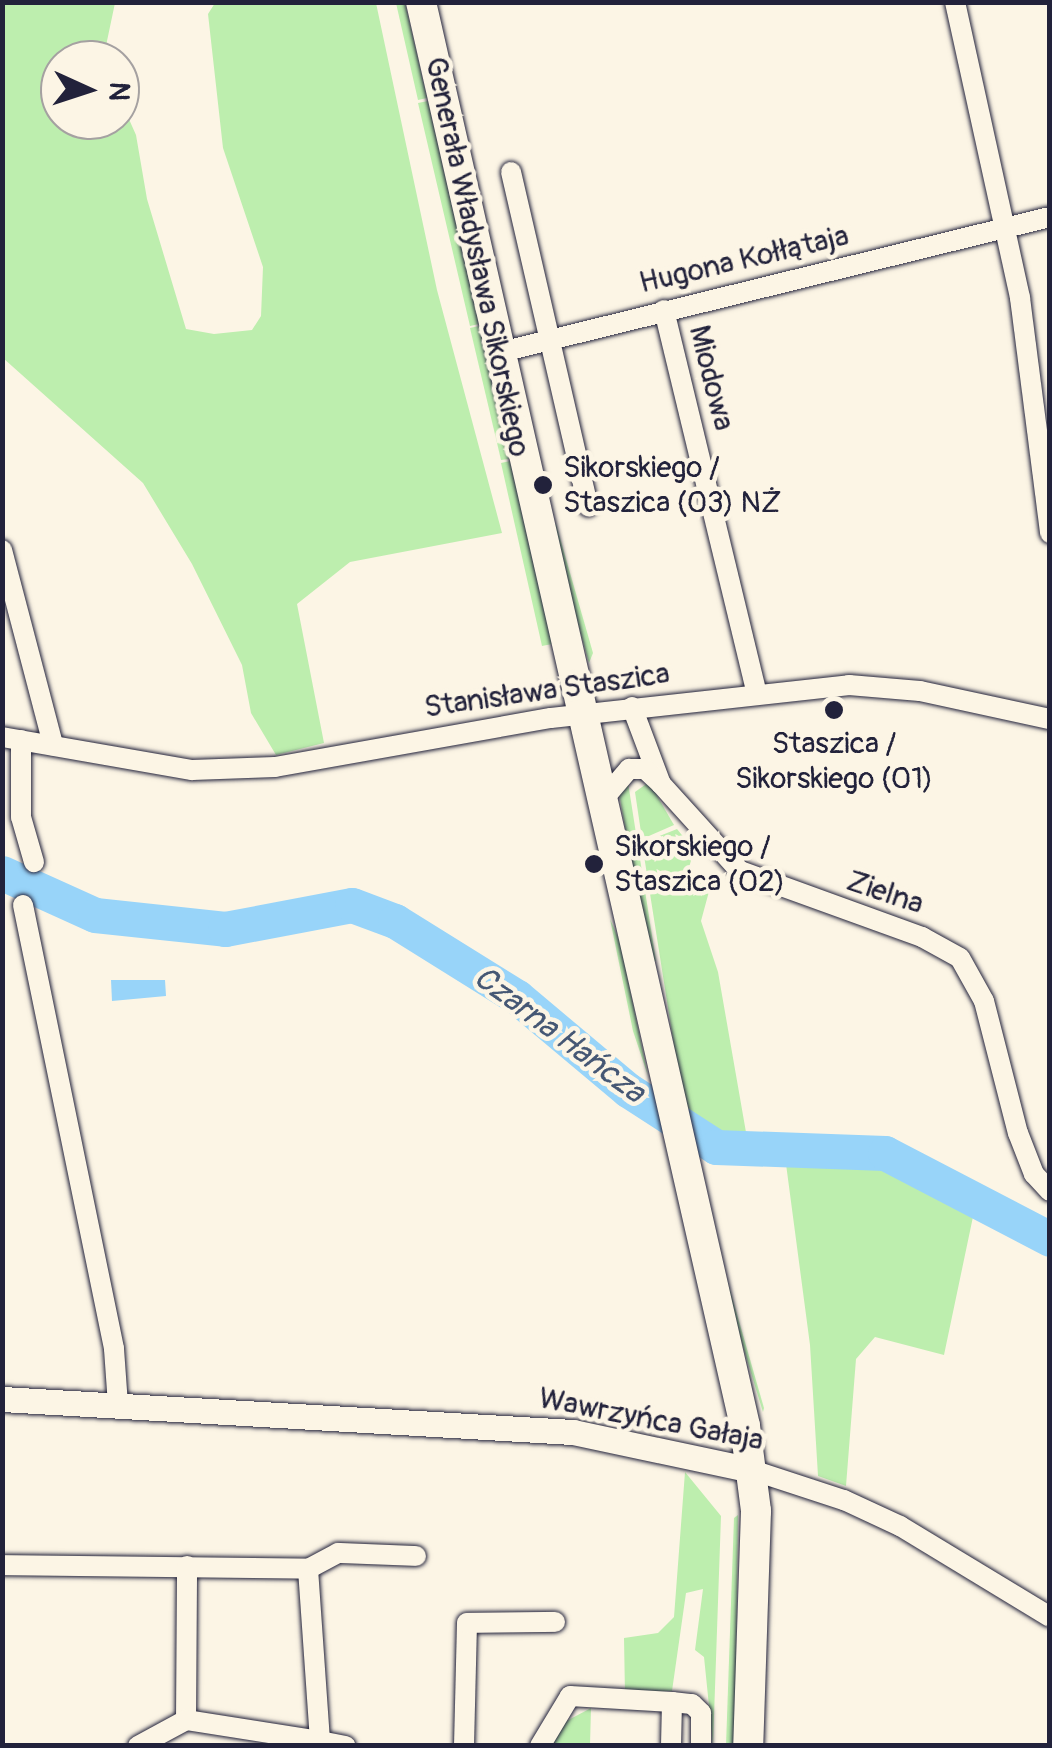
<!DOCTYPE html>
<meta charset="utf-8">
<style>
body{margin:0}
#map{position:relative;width:1052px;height:1748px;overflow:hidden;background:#fcf5e5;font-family:Pangolin,sans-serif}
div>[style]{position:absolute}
.green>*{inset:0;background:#bdeeae}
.water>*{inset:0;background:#98d4f9}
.river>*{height:35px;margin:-17.5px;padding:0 17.5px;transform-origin:17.5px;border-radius:17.5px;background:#98d4f9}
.roads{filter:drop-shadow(0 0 2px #22223b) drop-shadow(0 0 2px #22223b)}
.minor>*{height:20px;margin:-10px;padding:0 10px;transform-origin:10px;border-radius:10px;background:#fcf5e5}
.tertiary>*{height:25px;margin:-12.5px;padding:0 12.5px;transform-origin:12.5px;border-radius:12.5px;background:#fcf5e5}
.secondary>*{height:30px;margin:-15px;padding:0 15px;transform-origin:15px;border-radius:15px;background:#fcf5e5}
.dots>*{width:28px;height:28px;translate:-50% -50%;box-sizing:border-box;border:5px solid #fcf5e5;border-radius:50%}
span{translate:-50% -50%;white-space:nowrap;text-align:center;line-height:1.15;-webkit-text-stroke:9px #fcf5e5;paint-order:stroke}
.street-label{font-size:30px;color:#22223b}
.poi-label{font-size:30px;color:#22223b}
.left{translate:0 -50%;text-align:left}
.water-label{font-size:32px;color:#455774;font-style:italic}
.frame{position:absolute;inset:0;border:5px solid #22223b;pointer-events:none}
.north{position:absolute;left:40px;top:40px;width:100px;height:100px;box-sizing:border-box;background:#fcf5e5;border:2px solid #a5a1a1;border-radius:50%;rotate:93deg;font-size:28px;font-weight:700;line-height:40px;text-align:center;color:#22223b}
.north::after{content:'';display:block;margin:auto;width:35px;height:45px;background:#22223b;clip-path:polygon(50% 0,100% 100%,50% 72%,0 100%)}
</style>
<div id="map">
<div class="green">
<div style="clip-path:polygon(3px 2px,115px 3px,103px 60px,60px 60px,60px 120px,120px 120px,120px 99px,136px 135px,147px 199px,186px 329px,214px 334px,252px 330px,261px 316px,263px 267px,223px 148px,208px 14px,215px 3px,376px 3px,437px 290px,502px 533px,350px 562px,297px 604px,324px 743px,276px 755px,251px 713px,242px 665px,192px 564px,143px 483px,3px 358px)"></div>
<div style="clip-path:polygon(396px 3px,405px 3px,427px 98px,418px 100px)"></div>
<div style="clip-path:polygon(428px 101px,468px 276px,479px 324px,470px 326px,418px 103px)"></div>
<div style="clip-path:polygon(479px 326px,509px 459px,501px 460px,470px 328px)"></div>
<div style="clip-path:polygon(510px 461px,552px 644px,542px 646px,501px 463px)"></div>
<div style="clip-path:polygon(556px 524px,593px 653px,589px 663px,550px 525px)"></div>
<div style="clip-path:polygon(627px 776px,656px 961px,649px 962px,619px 793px)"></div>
<div style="clip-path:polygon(649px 782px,674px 825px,642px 839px,635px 792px)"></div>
<div style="clip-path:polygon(677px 829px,694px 850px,688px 871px,711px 884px,701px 921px,718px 972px,747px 1138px,698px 1127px,683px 1103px,642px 843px)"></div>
<div style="clip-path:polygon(610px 919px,620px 942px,648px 1076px,633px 1031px)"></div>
<div style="clip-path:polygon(836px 1158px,874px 1159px,974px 1212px,944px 1355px,875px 1337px,856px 1359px,846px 1486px,818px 1476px,810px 1345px,786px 1164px)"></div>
<div style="clip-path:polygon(722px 1262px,764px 1408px,763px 1412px,728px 1298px)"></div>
<div style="clip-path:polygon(685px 1472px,721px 1516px,713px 1745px,704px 1657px,695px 1650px,703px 1589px,686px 1593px,672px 1691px,625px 1695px,624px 1638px,658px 1633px,674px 1617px)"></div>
<div style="clip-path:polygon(738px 1515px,735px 1745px,726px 1746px,734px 1518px)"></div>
<div style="clip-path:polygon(591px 1708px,590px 1745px,549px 1746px,559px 1725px)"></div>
</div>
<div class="water">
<div style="clip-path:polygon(111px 980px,165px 980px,166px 996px,112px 1001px)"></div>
</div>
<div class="river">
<div style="left:2px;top:873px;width:102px;rotate:24.3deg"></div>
<div style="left:95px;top:915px;width:131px;rotate:6.1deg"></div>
<div style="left:225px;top:929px;width:129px;rotate:-10.7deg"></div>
<div style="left:352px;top:905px;width:46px;rotate:20.4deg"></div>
<div style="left:395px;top:921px;width:144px;rotate:31.9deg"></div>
<div style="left:517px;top:997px;width:145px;rotate:40deg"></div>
<div style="left:628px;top:1090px;width:105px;rotate:32.9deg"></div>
<div style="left:716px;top:1147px;width:169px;rotate:2deg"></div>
<div style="left:885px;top:1153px;width:186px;rotate:27.5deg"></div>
</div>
<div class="roads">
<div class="minor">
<div style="left:955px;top:2px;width:303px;rotate:77.6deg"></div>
<div style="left:1020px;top:298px;width:237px;rotate:82.7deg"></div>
<div style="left:511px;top:172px;width:343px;rotate:77deg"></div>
<div style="left:664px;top:310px;width:395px;rotate:76.4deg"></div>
<div style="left:497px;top:353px;width:569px;rotate:-13.82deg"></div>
<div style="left:2px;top:550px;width:202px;rotate:75.3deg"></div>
<div style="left:632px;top:707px;width:82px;rotate:69.4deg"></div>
<div style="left:661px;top:784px;width:118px;rotate:47.8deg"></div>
<div style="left:740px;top:871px;width:194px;rotate:19.9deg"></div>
<div style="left:922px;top:937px;width:43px;rotate:28.9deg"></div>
<div style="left:960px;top:958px;width:49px;rotate:60.8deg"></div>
<div style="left:984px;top:1001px;width:136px;rotate:75.6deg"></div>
<div style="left:1018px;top:1133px;width:44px;rotate:68.7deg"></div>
<div style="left:1034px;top:1174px;width:23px;rotate:47deg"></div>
<div style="left:2px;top:737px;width:193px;rotate:9.9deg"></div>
<div style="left:192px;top:770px;width:83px;rotate:-2.1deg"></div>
<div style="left:275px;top:767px;width:280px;rotate:-10.1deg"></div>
<div style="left:551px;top:718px;width:300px;rotate:-6.3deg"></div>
<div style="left:849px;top:685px;width:71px;rotate:4.8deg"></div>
<div style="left:920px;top:691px;width:133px;rotate:12.2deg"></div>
<div style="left:21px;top:740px;width:77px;rotate:90deg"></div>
<div style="left:21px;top:817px;width:47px;rotate:73.9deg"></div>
<div style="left:600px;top:803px;width:45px;rotate:-49.5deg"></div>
<div style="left:629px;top:769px;width:16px"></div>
<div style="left:645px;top:769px;width:21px;rotate:43deg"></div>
<div style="left:23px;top:905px;width:453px;rotate:78.4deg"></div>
<div style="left:114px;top:1349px;width:56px;rotate:85.9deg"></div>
<div style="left:752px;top:1470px;width:97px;rotate:18.1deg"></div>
<div style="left:844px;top:1500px;width:62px;rotate:24.9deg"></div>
<div style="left:900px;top:1526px;width:175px;rotate:31.2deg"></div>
<div style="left:2px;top:1565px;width:306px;rotate:0.7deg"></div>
<div style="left:308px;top:1569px;width:172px;rotate:86deg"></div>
<div style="left:320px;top:1741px;width:26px;rotate:11deg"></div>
<div style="left:308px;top:1569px;width:34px;rotate:-28deg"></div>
<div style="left:338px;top:1553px;width:78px;rotate:2.2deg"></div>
<div style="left:672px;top:1702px;width:20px;rotate:6deg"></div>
<div style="left:692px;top:1704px;width:13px;rotate:45deg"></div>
<div style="left:701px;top:1713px;width:33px;rotate:90deg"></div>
<div style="left:186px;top:1720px;width:154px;rotate:-89.6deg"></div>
<div style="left:138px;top:1746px;width:55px;rotate:-28.4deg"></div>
<div style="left:186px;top:1720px;width:136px;rotate:8.9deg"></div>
<div style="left:464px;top:1746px;width:123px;rotate:-88.6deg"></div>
<div style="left:467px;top:1623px;width:88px;rotate:-0.7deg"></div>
<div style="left:540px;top:1746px;width:58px;rotate:-59deg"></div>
<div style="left:570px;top:1696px;width:102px;rotate:3.4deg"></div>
<div style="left:672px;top:1702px;width:44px;rotate:91.3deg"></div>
</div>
<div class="tertiary">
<div style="left:2px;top:1399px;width:572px;rotate:3.31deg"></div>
<div style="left:573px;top:1432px;width:183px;rotate:12deg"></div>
</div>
<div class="secondary">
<div style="left:421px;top:2px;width:1460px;rotate:77.18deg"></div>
<div style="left:745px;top:1426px;width:86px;rotate:82.6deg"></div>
<div style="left:756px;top:1511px;width:235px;rotate:91.9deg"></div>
</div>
</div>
<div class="dots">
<div style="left:543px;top:485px;background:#22223b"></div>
<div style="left:834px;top:710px;background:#22223b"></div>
<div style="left:594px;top:864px;background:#22223b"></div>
</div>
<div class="street-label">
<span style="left:477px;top:257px;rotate:78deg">Generała Władysława Sikorskiego</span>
<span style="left:744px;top:260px;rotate:-13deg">Hugona Kołłątaja</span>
<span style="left:711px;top:378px;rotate:76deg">Miodowa</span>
<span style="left:547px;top:691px;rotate:-8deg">Stanisława Staszica</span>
<span style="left:885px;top:893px;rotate:19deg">Zielna</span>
<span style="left:651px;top:1420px;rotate:11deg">Wawrzyńca Gałaja</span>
</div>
<div class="poi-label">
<span class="left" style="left:563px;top:485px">Sikorskiego /<br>Staszica (03) NŻ</span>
<span style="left:834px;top:761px">Staszica /<br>Sikorskiego (01)</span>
<span class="left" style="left:614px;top:864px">Sikorskiego /<br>Staszica (02)</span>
</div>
<div class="water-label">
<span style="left:559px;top:1035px;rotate:37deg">Czarna Hańcza</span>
</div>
<div class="frame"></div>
<div class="north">N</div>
</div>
